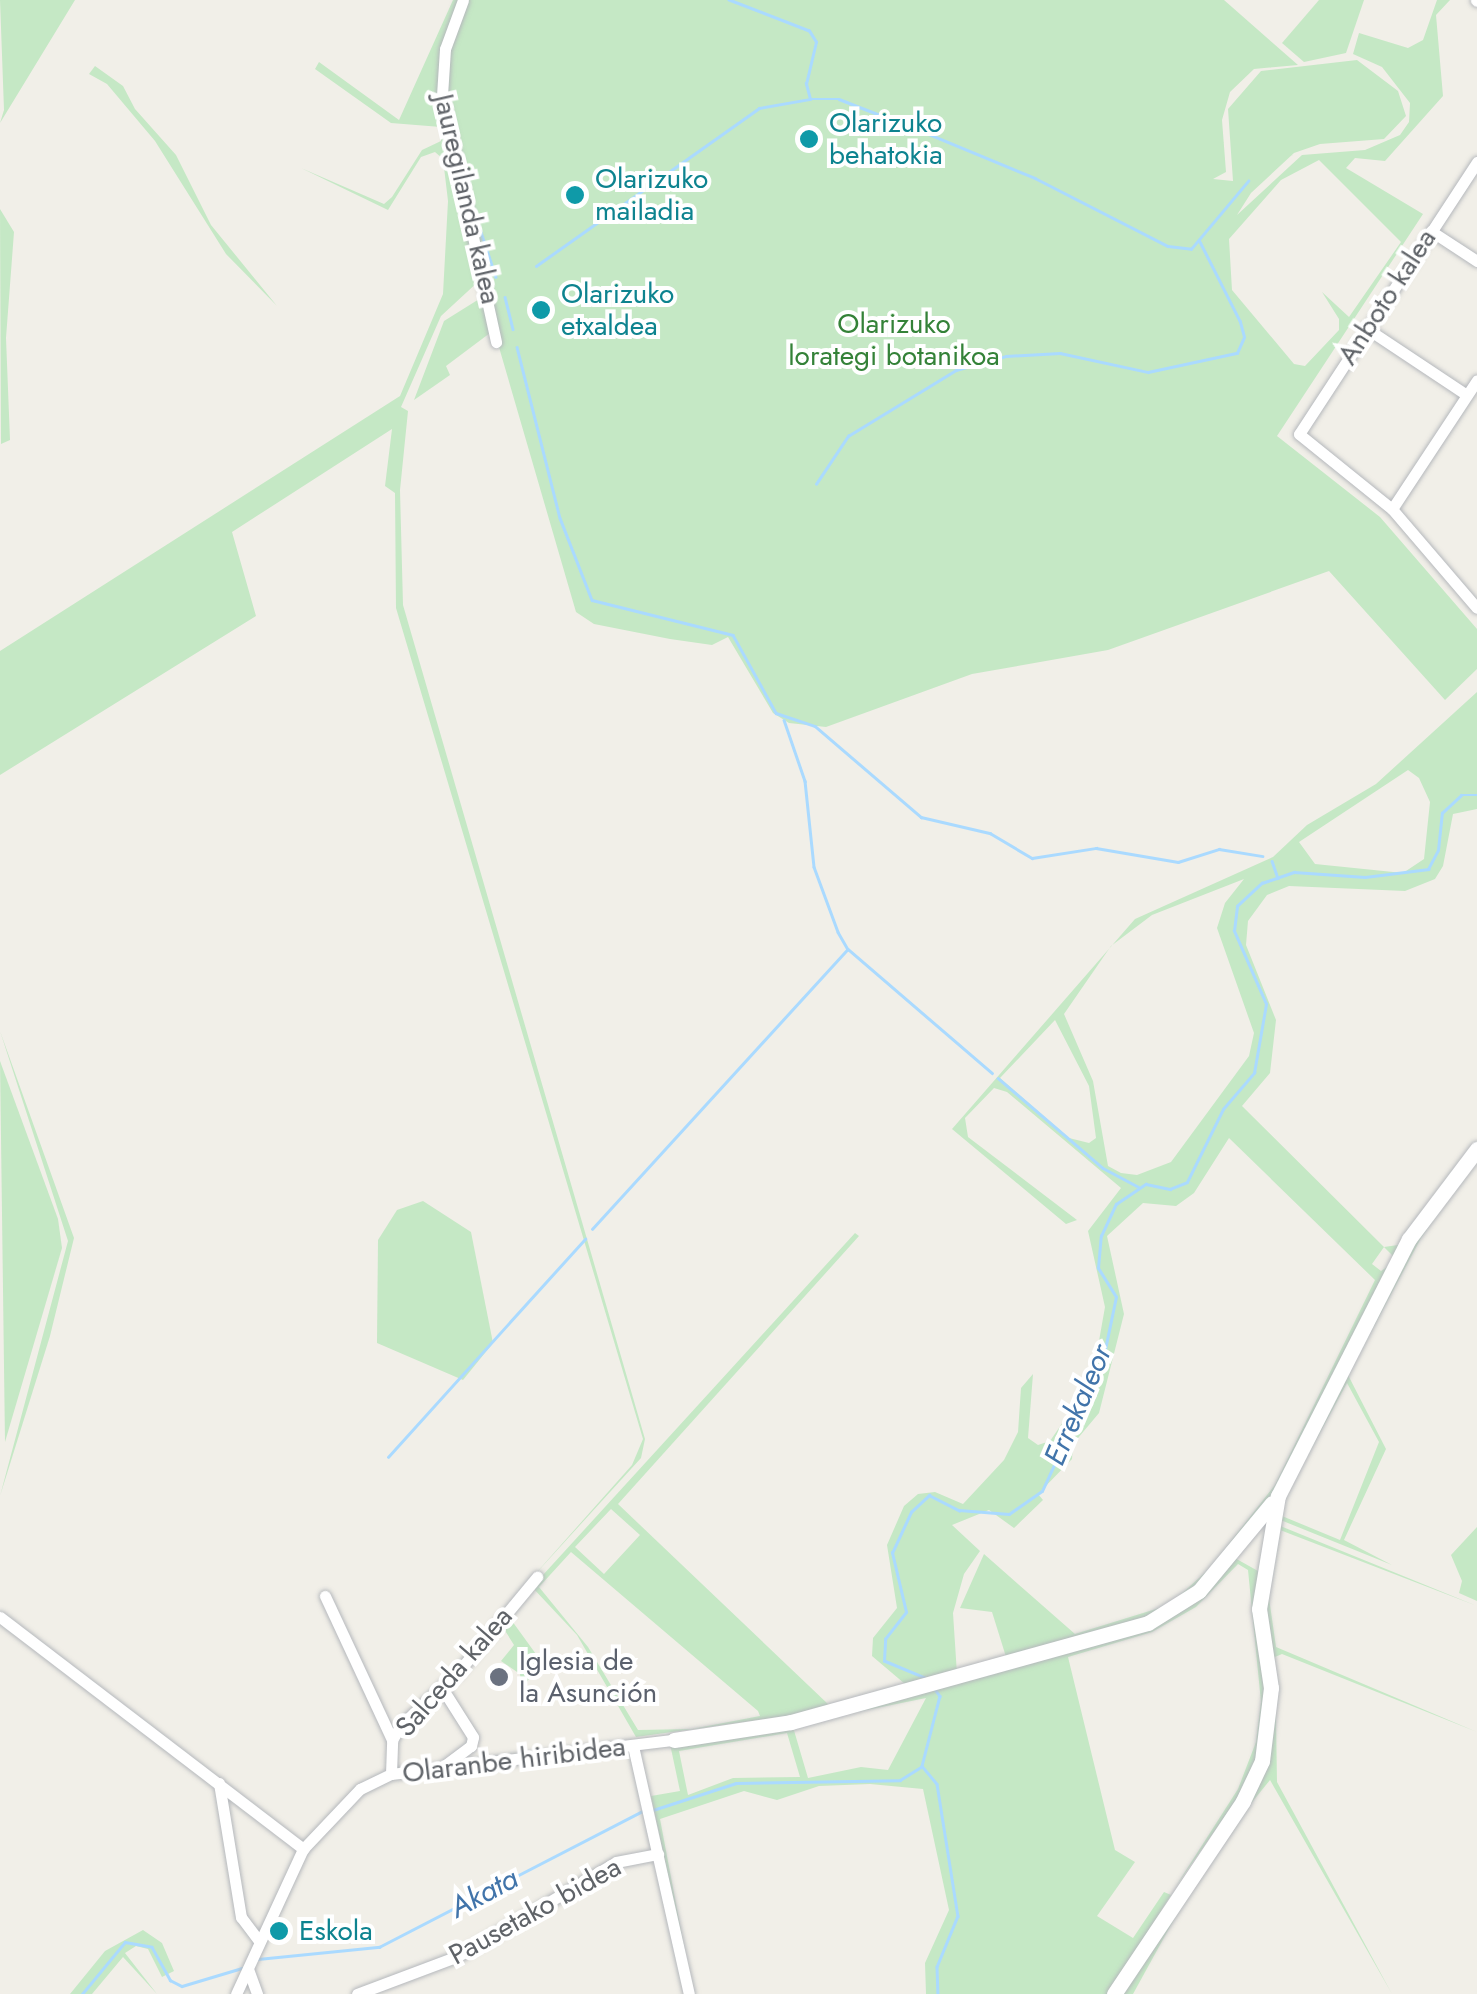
<!DOCTYPE html>
<meta charset="utf-8">
<style>
body{margin:0}
#map{position:relative;width:1477px;height:1994px;overflow:hidden;background:#f1efe8;font-family:Jost,sans-serif}
div>[style]{position:absolute}
.green>*{inset:0;background:#c5e8c5}
.stream>*{height:2.5px;margin:-1.25px;padding:0 1.25px;transform-origin:1.25px;border-radius:1.25px;background:#aadaff}
.roads{filter:drop-shadow(0 0 2px #b5b8bc) drop-shadow(0 0 2px #b5b8bc)}
.street>*{height:11px;margin:-5.5px;padding:0 5.5px;transform-origin:5.5px;border-radius:5.5px;background:#fff}
.secondary>*{height:15px;margin:-7.5px;padding:0 7.5px;transform-origin:7.5px;border-radius:7.5px;background:#fff}
.dots>*{width:28px;height:28px;translate:-50% -50%;box-sizing:border-box;border:5px solid #fff;border-radius:50%}
span{translate:-50% -50%;white-space:nowrap;text-align:center;line-height:1.15;-webkit-text-stroke:8px #fff;paint-order:stroke}
.culture-label{font-size:28px;color:#0d838f}
.left{translate:0 -50%;text-align:left}
.street-label{font-size:28px;color:#5f6368}
.park-label{font-size:28px;color:#348238}
.worship-label{font-size:28px;color:#5b616d}
.water-label{font-size:30px;color:#4174aa;font-style:italic}
</style>
<div id="map">
<div class="green">
<div style="clip-path:polygon(0 0,75px 0,0 123px,4px 110px)"></div>
<div style="clip-path:polygon(evenodd,453px 0,1224px 0,1298px 65px,1254px 69px,1230px 92px,1222px 120px,1226px 172px,1213px 179px,1233px 181px,1228px 109px,1261px 71px,1357px 60px,1398px 91px,1406px 116px,1384px 139px,1320px 144px,1294px 153px,1251px 193px,1237px 215px,1302px 155px,1365px 150px,1400px 135px,1409px 122px,1410px 103px,1382px 67px,1353px 54px,1359px 33px,1408px 48px,1423px 40px,1437px 0,1450px 0,1436px 15px,1443px 96px,1385px 161px,1355px 158px,1346px 168px,1423px 214px,1277px 436px,1380px 517px,1477px 629px,1477px 669px,1445px 700px,1329px 571px,1108px 650px,972px 674px,826px 727px,789px 723px,773px 713px,728px 637px,712px 645px,670px 639px,594px 624px,576px 612px,494px 330px,446px 366px,450px 375px,414px 400px,444px 321px,484px 296px,480px 280px,441px 316px,401px 407px,408px 411px,400px 490px,403px 605px,645px 1439px,641px 1458px,529px 1581px,632px 1465px,643px 1439px,396px 608px,395px 493px,385px 486px,392px 429px,232px 532px,256px 616px,0 775px,0 651px,400px 396px,443px 294px,448px 201px,443px 159px,435px 152px,421px 157px,388px 210px,301px 168px,384px 204px,392px 197px,422px 150px,441px 141px,441px 127px,391px 123px,315px 69px,319px 62px,399px 120px,453px 0,1319px 160px,1401px 242px,1349px 317px,1322px 292px,1339px 319px,1339px 330px,1305px 366px,1294px 364px,1232px 290px,1229px 239px,1281px 180px,1319px 160px)"></div>
<div style="clip-path:polygon(1319px 0,1364px 0,1346px 53px,1304px 62px,1282px 43px)"></div>
<div style="clip-path:polygon(95px 66px,123px 86px,135px 109px,176px 155px,211px 225px,277px 306px,226px 254px,155px 141px,107px 84px,89px 74px)"></div>
<div style="clip-path:polygon(0 209px,14px 232px,6px 338px,10px 440px,1px 444px)"></div>
<div style="clip-path:polygon(evenodd,1477px 692px,1477px 809px,1453px 814px,1443px 866px,1435px 879px,1405px 891px,1289px 886px,1267px 895px,1248px 921px,1246px 945px,1276px 1020px,1270px 1073px,1242px 1106px,1384px 1247px,1398px 1245px,1477px 1139px,1394px 1257px,1384px 1247px,1372px 1264px,1381px 1271px,1390px 1265px,1274px 1493px,1195px 1589px,1155px 1615px,1007px 1660px,992px 1612px,960px 1608px,984px 1554px,1075px 1634px,1169px 1605px,1209px 1569px,1275px 1485px,1375px 1280px,1229px 1138px,1194px 1193px,1176px 1206px,1143px 1203px,1107px 1236px,1124px 1314px,1099px 1413px,1073px 1444px,1072px 1459px,1038px 1494px,1043px 1500px,1014px 1528px,989px 1510px,952px 1525px,980px 1551px,964px 1574px,953px 1613px,957px 1674px,824px 1711px,636px 1737px,577px 1635px,532px 1587px,855px 1233px,859px 1236px,618px 1504px,829px 1705px,905px 1684px,872px 1656px,873px 1638px,897px 1608px,887px 1545px,904px 1506px,918px 1494px,935px 1492px,963px 1504px,1004px 1460px,1018px 1432px,1021px 1388px,1033px 1374px,1028px 1438px,1038px 1445px,1050px 1441px,1072px 1409px,1094px 1369px,1105px 1307px,1088px 1231px,1121px 1188px,1007px 1092px,994px 1088px,965px 1118px,968px 1137px,1077px 1220px,1066px 1224px,952px 1129px,1135px 919px,1273px 857px,1307px 825px,1376px 784px,1477px 692px,1408px 770px,1419px 778px,1430px 802px,1424px 859px,1403px 873px,1315px 864px,1299px 842px,1408px 770px,1477px 692px,1244px 879px,1225px 903px,1217px 928px,1254px 1033px,1249px 1056px,1171px 1162px,1137px 1175px,1121px 1173px,1108px 1166px,1093px 1081px,1064px 1014px,1111px 946px,1152px 915px,1244px 879px,1477px 692px,1055px 1020px,1089px 1086px,1096px 1138px,1089px 1143px,1069px 1138px,1000px 1078px,1055px 1020px,1477px 692px,611px 1509px,640px 1535px,604px 1574px,575px 1547px,611px 1509px,1477px 692px,571px 1552px,758px 1711px,760px 1716px,692px 1729px,638px 1730px,588px 1647px,539px 1587px,571px 1552px)"></div>
<div style="clip-path:polygon(0 1031px,74px 1238px,50px 1336px,0 1496px,68px 1241px)"></div>
<div style="clip-path:polygon(0 1061px,58px 1219px,62px 1248px,5px 1442px)"></div>
<div style="clip-path:polygon(evenodd,1477px 1156px,1421px 1238px,1348px 1375px,1386px 1449px,1344px 1540px,1392px 1565px,1278px 1519px,1279px 1503px,1415px 1238px,1477px 1156px,1347px 1383px,1379px 1442px,1340px 1540px,1282px 1516px,1285px 1497px,1347px 1383px)"></div>
<div style="clip-path:polygon(423px 1201px,471px 1232px,493px 1343px,463px 1380px,377px 1343px,378px 1240px,397px 1210px)"></div>
<div style="clip-path:polygon(1273px 1523px,1477px 1606px,1280px 1530px,1269px 1598px,1276px 1647px,1477px 1732px,1282px 1654px,1275px 1657px,1277px 1782px,1392px 1994px,1270px 1780px,1210px 1854px,1133px 1994px,1118px 1994px,1268px 1753px,1263px 1618px)"></div>
<div style="clip-path:polygon(1477px 1527px,1477px 1601px,1459px 1593px,1462px 1581px,1451px 1555px)"></div>
<div style="clip-path:polygon(evenodd,1233px 1557px,1258px 1571px,1265px 1686px,1260px 1745px,1246px 1786px,1176px 1886px,1238px 1789px,1256px 1742px,1261px 1702px,1248px 1570px,1238px 1564px,1196px 1607px,1152px 1632px,1068px 1657px,1115px 1850px,1135px 1862px,1097px 1916px,1133px 1938px,1164px 1892px,1171px 1895px,1108px 1994px,926px 1994px,925px 1963px,949px 1910px,923px 1789px,870px 1784px,819px 1786px,777px 1800px,744px 1791px,660px 1819px,693px 1994px,651px 1796px,680px 1791px,670px 1744px,793px 1727px,808px 1778px,861px 1767px,888px 1770px,926px 1698px,842px 1715px,1142px 1629px,1233px 1557px,787px 1733px,800px 1777px,733px 1778px,688px 1795px,679px 1751px,787px 1733px)"></div>
<div style="clip-path:polygon(512px 1621px,541px 1661px,522px 1689px,520px 1674px,501px 1661px,514px 1645px,504px 1629px)"></div>
<div style="clip-path:polygon(143px 1930px,162px 1943px,174px 1971px,162px 1977px,148px 1949px,136px 1946px,125px 1953px,157px 1994px,123px 1957px,92px 1994px,70px 1994px,105px 1951px)"></div>
</div>
<div class="stream">
<div style="left:810px;top:99px;width:29px"></div>
<div style="left:839px;top:99px;width:93px;rotate:21.3deg"></div>
<div style="left:926px;top:133px;width:118px;rotate:22.4deg"></div>
<div style="left:1035px;top:178px;width:149px;rotate:27.1deg"></div>
<div style="left:1168px;top:246px;width:23px;rotate:7deg"></div>
<div style="left:1191px;top:249px;width:89px;rotate:-50deg"></div>
<div style="left:469px;top:196px;width:85px;rotate:71.6deg"></div>
<div style="left:536px;top:266px;width:273px;rotate:-35.3deg"></div>
<div style="left:759px;top:108px;width:52px;rotate:-10deg"></div>
<div style="left:810px;top:99px;width:16px;rotate:-105deg"></div>
<div style="left:806px;top:84px;width:43px;rotate:-76.6deg"></div>
<div style="left:816px;top:42px;width:13px;rotate:-122deg"></div>
<div style="left:809px;top:31px;width:86px;rotate:-158.8deg"></div>
<div style="left:505px;top:297px;width:33px;rotate:76deg"></div>
<div style="left:517px;top:347px;width:176px;rotate:75.9deg"></div>
<div style="left:560px;top:518px;width:88px;rotate:68.7deg"></div>
<div style="left:592px;top:600px;width:145px;rotate:13.9deg"></div>
<div style="left:733px;top:635px;width:89px;rotate:61.1deg"></div>
<div style="left:776px;top:713px;width:41px;rotate:18.4deg"></div>
<div style="left:815px;top:726px;width:140px;rotate:40.6deg"></div>
<div style="left:921px;top:817px;width:71px;rotate:13.1deg"></div>
<div style="left:990px;top:833px;width:49px;rotate:30.8deg"></div>
<div style="left:1032px;top:858px;width:65px;rotate:-8.9deg"></div>
<div style="left:1096px;top:848px;width:83px;rotate:9.7deg"></div>
<div style="left:1178px;top:862px;width:43px;rotate:-17.6deg"></div>
<div style="left:1219px;top:849px;width:44px;rotate:9.2deg"></div>
<div style="left:816px;top:484px;width:58px;rotate:-56.3deg"></div>
<div style="left:848px;top:436px;width:127px;rotate:-31.4deg"></div>
<div style="left:956px;top:370px;width:52px;rotate:-15.6deg"></div>
<div style="left:1006px;top:356px;width:54px;rotate:-3.2deg"></div>
<div style="left:1060px;top:353px;width:90px;rotate:12.2deg"></div>
<div style="left:1148px;top:372px;width:91px;rotate:-12.1deg"></div>
<div style="left:1237px;top:353px;width:17px;rotate:-66deg"></div>
<div style="left:1244px;top:337px;width:16px;rotate:-105deg"></div>
<div style="left:1240px;top:322px;width:91px;rotate:-116.8deg"></div>
<div style="left:784px;top:720px;width:65px;rotate:71deg"></div>
<div style="left:805px;top:781px;width:86px;rotate:84deg"></div>
<div style="left:814px;top:867px;width:69px;rotate:69.7deg"></div>
<div style="left:838px;top:932px;width:20px;rotate:60deg"></div>
<div style="left:848px;top:949px;width:190px;rotate:40.7deg"></div>
<div style="left:1272px;top:861px;width:18px;rotate:71deg"></div>
<div style="left:998px;top:1078px;width:138px;rotate:40.6deg"></div>
<div style="left:1103px;top:1168px;width:40px;rotate:28deg"></div>
<div style="left:592px;top:1229px;width:378px;rotate:-47.6deg"></div>
<div style="left:388px;top:1457px;width:294px;rotate:-47.9deg"></div>
<div style="left:925px;top:1678px;width:44px;rotate:-157.5deg"></div>
<div style="left:884px;top:1661px;width:22px;rotate:-87deg"></div>
<div style="left:885px;top:1639px;width:34px;rotate:-52deg"></div>
<div style="left:906px;top:1612px;width:61px;rotate:-103.3deg"></div>
<div style="left:892px;top:1553px;width:45px;rotate:-65.1deg"></div>
<div style="left:911px;top:1512px;width:25px;rotate:-43deg"></div>
<div style="left:929px;top:1495px;width:34px;rotate:27deg"></div>
<div style="left:959px;top:1510px;width:50px;rotate:4.6deg"></div>
<div style="left:1009px;top:1514px;width:40px;rotate:-34.9deg"></div>
<div style="left:1042px;top:1491px;width:145px;rotate:-65.2deg"></div>
<div style="left:1103px;top:1359px;width:63px;rotate:-78.2deg"></div>
<div style="left:1116px;top:1297px;width:34px;rotate:-122deg"></div>
<div style="left:1098px;top:1268px;width:32px;rotate:-85deg"></div>
<div style="left:1101px;top:1236px;width:35px;rotate:-65deg"></div>
<div style="left:1116px;top:1204px;width:36px;rotate:-34deg"></div>
<div style="left:1146px;top:1184px;width:25px;rotate:12deg"></div>
<div style="left:1170px;top:1189px;width:18px;rotate:-22deg"></div>
<div style="left:1187px;top:1182px;width:81px;rotate:-63.7deg"></div>
<div style="left:1223px;top:1109px;width:48px;rotate:-49.3deg"></div>
<div style="left:1254px;top:1073px;width:70px;rotate:-80.1deg"></div>
<div style="left:1266px;top:1004px;width:80px;rotate:-113.7deg"></div>
<div style="left:1234px;top:931px;width:25px;rotate:-83deg"></div>
<div style="left:1237px;top:906px;width:34px;rotate:-43deg"></div>
<div style="left:1262px;top:883px;width:34px;rotate:-19deg"></div>
<div style="left:1294px;top:872px;width:71px;rotate:4deg"></div>
<div style="left:1365px;top:877px;width:64px;rotate:-7.2deg"></div>
<div style="left:1428px;top:869px;width:21px;rotate:-62deg"></div>
<div style="left:1438px;top:850px;width:37px;rotate:-84deg"></div>
<div style="left:1442px;top:813px;width:26px;rotate:-43deg"></div>
<div style="left:1461px;top:795px;width:16px"></div>
<div style="left:934px;top:1688px;width:10px;rotate:53deg"></div>
<div style="left:940px;top:1696px;width:72px;rotate:104.4deg"></div>
<div style="left:922px;top:1766px;width:23px;rotate:50deg"></div>
<div style="left:937px;top:1784px;width:134px;rotate:81deg"></div>
<div style="left:958px;top:1916px;width:55px;rotate:112.4deg"></div>
<div style="left:937px;top:1967px;width:27px;rotate:88deg"></div>
<div style="left:653px;top:1810px;width:87px;rotate:-18deg"></div>
<div style="left:736px;top:1783px;width:164px;rotate:-1deg"></div>
<div style="left:900px;top:1780px;width:25px;rotate:-32deg"></div>
<div style="left:258px;top:1959px;width:122px;rotate:-5.7deg"></div>
<div style="left:379px;top:1947px;width:299px;rotate:-27.3deg"></div>
<div style="left:82px;top:1994px;width:67px;rotate:-50.4deg"></div>
<div style="left:125px;top:1942px;width:27px;rotate:10deg"></div>
<div style="left:152px;top:1947px;width:38px;rotate:61deg"></div>
<div style="left:170px;top:1980px;width:13px;rotate:27deg"></div>
<div style="left:182px;top:1986px;width:63px;rotate:-16.7deg"></div>
</div>
<div class="roads">
<div class="street">
<div style="left:463px;top:0;width:52px;rotate:110.2deg"></div>
<div style="left:445px;top:49px;width:47px;rotate:93.7deg"></div>
<div style="left:442px;top:96px;width:252px;rotate:77.6deg"></div>
<div style="left:1476px;top:0;width:1px;rotate:45deg"></div>
<div style="left:1477px;top:162px;width:325px;rotate:123.2deg"></div>
<div style="left:1299px;top:434px;width:119px;rotate:38.9deg"></div>
<div style="left:1392px;top:509px;width:130px;rotate:49.4deg"></div>
<div style="left:1431px;top:231px;width:55px;rotate:33.1deg"></div>
<div style="left:1366px;top:328px;width:121px;rotate:33.6deg"></div>
<div style="left:1392px;top:509px;width:154px;rotate:-56.6deg"></div>
<div style="left:325px;top:1596px;width:159px;rotate:65deg"></div>
<div style="left:0;top:1617px;width:382px;rotate:37.4deg"></div>
<div style="left:633px;top:1746px;width:254px;rotate:77.3deg"></div>
<div style="left:440px;top:1769px;width:39px;rotate:-37deg"></div>
<div style="left:471px;top:1746px;width:9px;rotate:-77deg"></div>
<div style="left:473px;top:1737px;width:58px;rotate:-122.3deg"></div>
<div style="left:391px;top:1774px;width:34px;rotate:-88deg"></div>
<div style="left:392px;top:1740px;width:17px;rotate:-59deg"></div>
<div style="left:401px;top:1725px;width:78px;rotate:-42.9deg"></div>
<div style="left:458px;top:1672px;width:124px;rotate:-50.3deg"></div>
<div style="left:219px;top:1783px;width:136px;rotate:80.7deg"></div>
<div style="left:241px;top:1917px;width:30px;rotate:53deg"></div>
<div style="left:248px;top:1969px;width:27px;rotate:70deg"></div>
<div style="left:236px;top:1994px;width:160px;rotate:-65.2deg"></div>
<div style="left:303px;top:1849px;width:83px;rotate:-46.5deg"></div>
<div style="left:360px;top:1789px;width:34px;rotate:-26deg"></div>
<div style="left:391px;top:1774px;width:285px;rotate:-6.9deg"></div>
<div style="left:357px;top:1994px;width:108px;rotate:-20.6deg"></div>
<div style="left:458px;top:1956px;width:184px;rotate:-30.7deg"></div>
<div style="left:616px;top:1862px;width:43px;rotate:-10.8deg"></div>
</div>
<div class="secondary">
<div style="left:674px;top:1740px;width:118px;rotate:-8.7deg"></div>
<div style="left:791px;top:1722px;width:370px;rotate:-15.5deg"></div>
<div style="left:1148px;top:1623px;width:60px;rotate:-32.1deg"></div>
<div style="left:1199px;top:1591px;width:114px;rotate:-50.3deg"></div>
<div style="left:1114px;top:1994px;width:232px;rotate:-56.2deg"></div>
<div style="left:1243px;top:1801px;width:44px;rotate:-64.6deg"></div>
<div style="left:1262px;top:1761px;width:74px;rotate:-83deg"></div>
<div style="left:1271px;top:1688px;width:80px;rotate:-98.6deg"></div>
<div style="left:1259px;top:1609px;width:115px;rotate:-80.5deg"></div>
<div style="left:1278px;top:1496px;width:288px;rotate:-63deg"></div>
<div style="left:1409px;top:1239px;width:113px;rotate:-52.9deg"></div>
</div>
</div>
<div class="dots">
<div style="left:809px;top:139px;background:#0f9aa8"></div>
<div style="left:575px;top:195px;background:#0f9aa8"></div>
<div style="left:541px;top:310px;background:#0f9aa8"></div>
<div style="left:499px;top:1677px;background:#6b7280"></div>
<div style="left:279px;top:1931px;background:#0f9aa8"></div>
</div>
<div class="culture-label">
<span class="left" style="left:829px;top:139px">Olarizuko<br>behatokia</span>
<span class="left" style="left:595px;top:195px">Olarizuko<br>mailadia</span>
<span class="left" style="left:561px;top:310px">Olarizuko<br>etxaldea</span>
<span class="left" style="left:299px;top:1931px">Eskola</span>
</div>
<div class="street-label">
<span style="left:467px;top:199px;rotate:77deg">Jauregilanda kalea</span>
<span style="left:1387px;top:297px;rotate:-57deg">Anboto kalea</span>
<span style="left:454px;top:1672px;rotate:-49deg">Salceda kalea</span>
<span style="left:514px;top:1760px;rotate:-7deg">Olaranbe hiribidea</span>
<span style="left:535px;top:1911px;rotate:-29deg">Pausetako bidea</span>
</div>
<div class="park-label">
<span style="left:894px;top:340px">Olarizuko<br>lorategi botanikoa</span>
</div>
<div class="worship-label">
<span class="left" style="left:519px;top:1677px">Iglesia de<br>la Asunción</span>
</div>
<div class="water-label">
<span style="left:1078px;top:1405px;rotate:-67deg">Errekaleor</span>
<span style="left:484px;top:1893px;rotate:-28deg">Akata</span>
</div>
</div>
